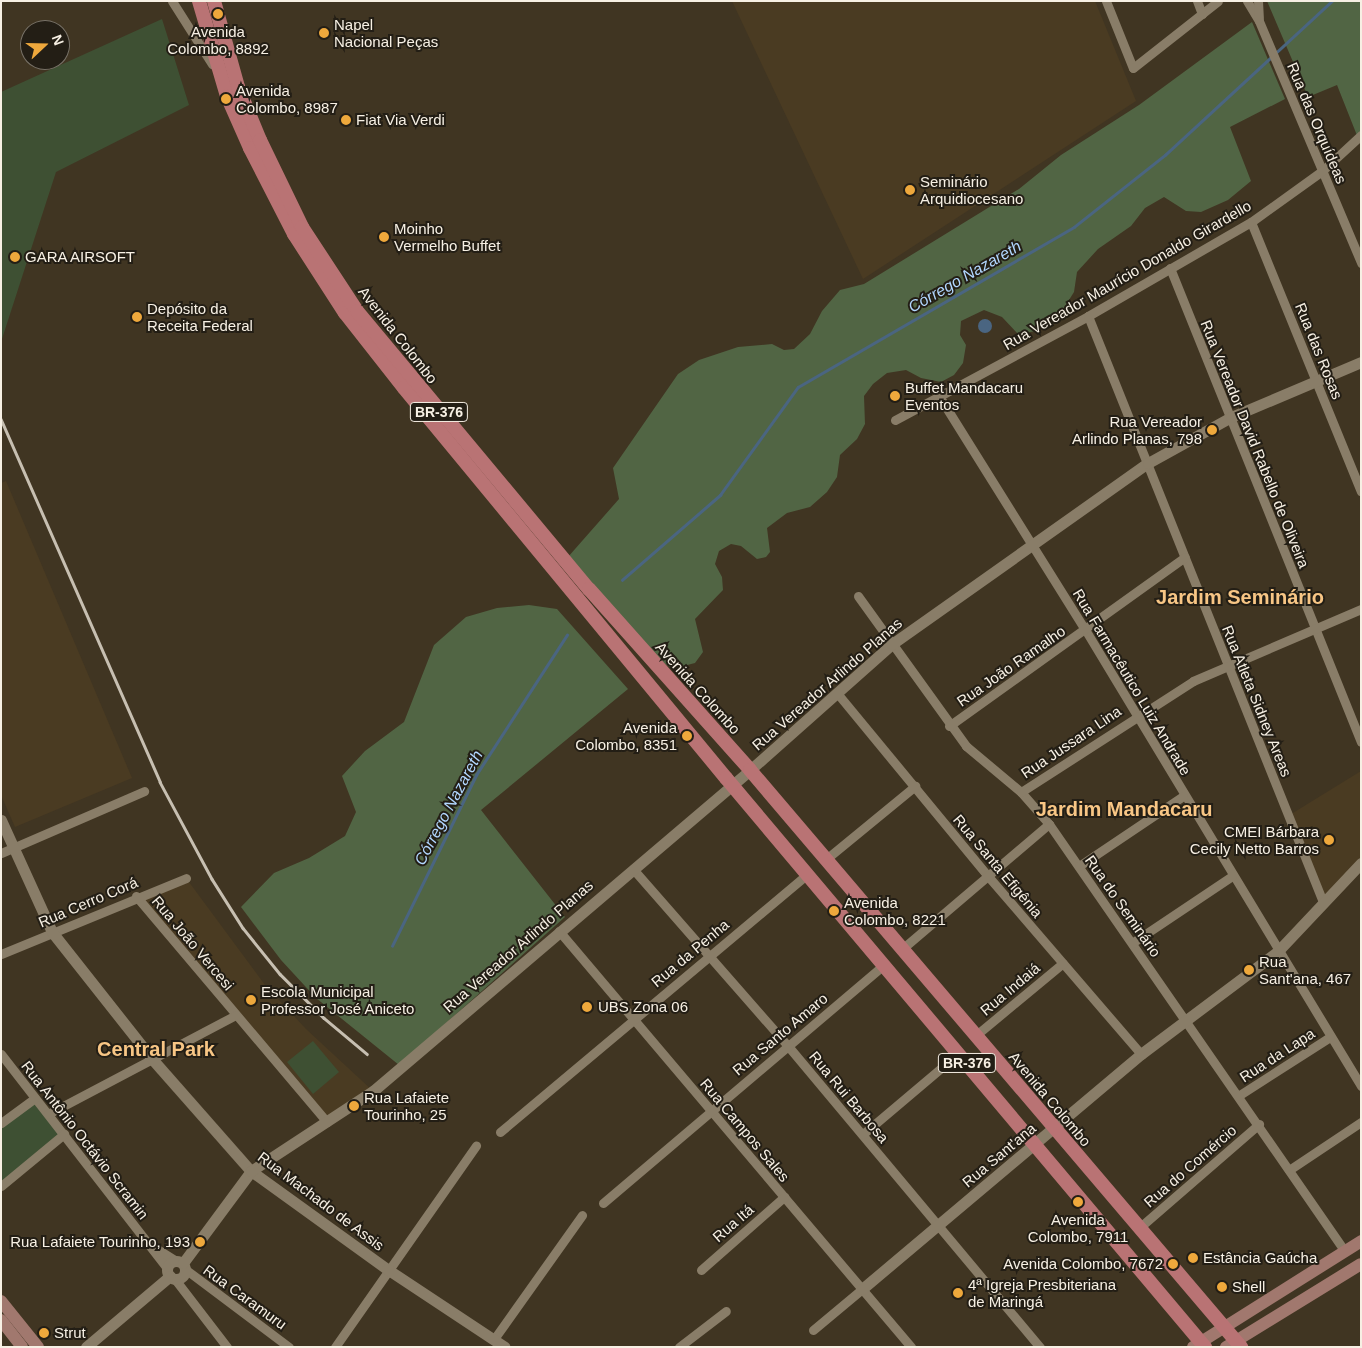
<!DOCTYPE html>
<meta charset="utf-8">
<style>
body{margin:0}
#map{position:relative;width:1362px;height:1348px;overflow:hidden;background:#403522;font-family:Helvetica,sans-serif}
div>[style]{position:absolute}
.built>*{inset:0;background:#4a3b22}
.green>*{inset:0;background:#3e5033}
.forest>*{inset:0;background:#516544}
.water>*{inset:0;background:#4a6581}
.round{border-radius:50%}
.stream>*{height:2.5px;margin:-1.25px;padding:0 1.25px;transform-origin:1.25px;border-radius:1.25px;background:#4a6581}
.minor>*{height:9px;margin:-4.5px;padding:0 4.5px;transform-origin:4.5px;border-radius:4.5px;background:#897d68}
.tertiary>*{height:11px;margin:-5.5px;padding:0 5.5px;transform-origin:5.5px;border-radius:5.5px;background:#897d68}
.tertiary>.ring{margin:-5.5px;padding:0;box-sizing:content-box;background:none;border:11px solid #897d68;border-radius:50%}
.secondary>*{height:12px;margin:-6px;padding:0 6px;transform-origin:6px;border-radius:6px;background:#a1786e}
.primary>*{height:14px;margin:-7px;padding:0 7px;transform-origin:7px;border-radius:7px;background:#b97374}
.rail>*{height:2.5px;margin:-1.25px;padding:0 1.25px;transform-origin:1.25px;border-radius:1.25px;background:#c7bfb1}
.dots>*{width:14px;height:14px;translate:-50% -50%;box-sizing:border-box;border:2px solid #231e15;border-radius:50%}
span{translate:-50% -50%;white-space:nowrap;text-align:center;line-height:1.15;-webkit-text-stroke:4px #231e15;paint-order:stroke}
.shield-label span{padding:1px 4px;background:#231e15;border:1px solid;border-radius:4px;-webkit-text-stroke-width:0}
.shield-label{font-size:14px;color:#f7f0e4;font-weight:700}
.poi-label{font-size:15px;color:#f7f0e4}
.left{translate:0 -50%;text-align:left}
.right{translate:-100% -50%;text-align:right}
.street-label{font-size:15px;color:#f7f0e4}
.water-label{font-size:16px;color:#b2d7ff;font-style:italic}
.district-label{font-size:20px;color:#f8c685;font-weight:700}
.frame{position:absolute;inset:0;border:2px solid #f7f0e4;pointer-events:none}
.north{position:absolute;left:20px;top:20px;width:50px;height:50px;box-sizing:border-box;background:#231e15;border:1px solid #787268;border-radius:50%;rotate:69deg;font-size:14px;font-weight:700;line-height:20px;text-align:center;color:#f7f0e4}
.north::after{content:'';display:block;margin:auto;width:18px;height:22px;background:#eea83c;clip-path:polygon(50% 0,100% 100%,50% 72%,0 100%)}
</style>
<div id="map">
<div class="built">
<div style="clip-path:polygon(732px 1px,1095px 1px,1136px 101px,863px 279px)"></div>
<div style="clip-path:polygon(6px 481px,132px 778px,15px 827px,1px 795px,1px 483px)"></div>
<div style="clip-path:polygon(1361px 771px,1361px 863px,1323px 902px,1288px 816px)"></div>
<div style="clip-path:polygon(186px 878px,265px 985px,306px 1029px,373px 1091px,327px 1122px,136px 896px)"></div>
</div>
<div class="green">
<div style="clip-path:polygon(162px 19px,189px 105px,56px 172px,1px 342px,1px 92px)"></div>
<div style="clip-path:polygon(313px 1041px,339px 1072px,313px 1094px,287px 1062px)"></div>
<div style="clip-path:polygon(35px 1098px,64px 1134px,1px 1186px,1px 1123px)"></div>
</div>
<div class="forest">
<div style="clip-path:polygon(1267px 1px,1361px 1px,1361px 135px,1358px 138px,1337px 85px,1308px 97px)"></div>
<div style="clip-path:polygon(1252px 22px,1285px 99px,1230px 127px,1251px 181px,1228px 200px,1201px 212px,1186px 211px,1164px 197px,1145px 208px,1131px 226px,1098px 249px,1077px 272px,1074px 292px,1064px 308px,1036px 331px,1018px 334px,1002px 317px,984px 310px,961px 321px,960px 335px,966px 345px,963px 363px,954px 375px,941px 382px,921px 378px,906px 370px,887px 373px,873px 384px,864px 396px,865px 424px,857px 439px,840px 455px,837px 477px,827px 492px,810px 507px,787px 513px,767px 528px,770px 552px,766px 557px,757px 559px,741px 546px,731px 544px,719px 551px,715px 564px,722px 577px,723px 590px,695px 619px,703px 652px,695px 663px,672px 669px,659px 659px,568px 557px,619px 499px,613px 468px,678px 374px,699px 360px,738px 347px,772px 344px,784px 350px,794px 349px,810px 334px,822px 311px,840px 290px,864px 284px,1019px 189px,1061px 155px,1139px 105px)"></div>
<div style="clip-path:polygon(529px 605px,557px 609px,628px 689px,481px 810px,565px 917px,399px 1065px,316px 998px,281px 960px,241px 907px,274px 873px,309px 858px,345px 836px,356px 812px,342px 776px,365px 751px,404px 722px,434px 645px,466px 617px,497px 608px)"></div>
</div>
<div class="water">
<div class="round" style="left:978px;top:319px;width:14px;height:14px"></div>
</div>
<div class="stream">
<div style="left:622px;top:580px;width:130px;rotate:-40.9deg"></div>
<div style="left:720px;top:495px;width:133px;rotate:-54.2deg"></div>
<div style="left:798px;top:387px;width:319px;rotate:-30.1deg"></div>
<div style="left:1074px;top:227px;width:116px;rotate:-38.4deg"></div>
<div style="left:1165px;top:155px;width:227px;rotate:-42.7deg"></div>
<div style="left:392px;top:946px;width:191px;rotate:-63.8deg"></div>
<div style="left:476px;top:775px;width:167px;rotate:-57deg"></div>
</div>
<div class="minor">
<div style="left:172px;top:1px;width:75px;rotate:57.6deg"></div>
<div style="left:1106px;top:1px;width:72px;rotate:68.1deg"></div>
<div style="left:1133px;top:68px;width:108px;rotate:-38.2deg"></div>
<div style="left:1197px;top:1px;width:14px;rotate:69deg"></div>
<div style="left:1247px;top:1px;width:23px;rotate:59deg"></div>
<div style="left:1259px;top:21px;width:263px;rotate:67.1deg"></div>
<div style="left:1258px;top:1px;width:17px;rotate:87deg"></div>
<div style="left:1251px;top:222px;width:291px;rotate:67.8deg"></div>
<div style="left:1170px;top:268px;width:511px;rotate:68.05deg"></div>
<div style="left:1088px;top:316px;width:631px;rotate:68.15deg"></div>
<div style="left:939px;top:396px;width:277px;rotate:58deg"></div>
<div style="left:1086px;top:631px;width:532px;rotate:58.85deg"></div>
<div style="left:895px;top:420px;width:219px;rotate:-28.3deg"></div>
<div style="left:1088px;top:316px;width:188px;rotate:-30deg"></div>
<div style="left:1251px;top:222px;width:87px;rotate:-35.7deg"></div>
<div style="left:1322px;top:171px;width:53px;rotate:-42.7deg"></div>
<div style="left:858px;top:596px;width:185px;rotate:54.2deg"></div>
<div style="left:966px;top:746px;width:72px;rotate:39.9deg"></div>
<div style="left:1021px;top:792px;width:43px;rotate:48.8deg"></div>
<div style="left:1049px;top:824px;width:518px;rotate:55.3deg"></div>
<div style="left:837px;top:693px;width:236px;rotate:50.5deg"></div>
<div style="left:987px;top:875px;width:236px;rotate:49.3deg"></div>
<div style="left:949px;top:726px;width:290px;rotate:-35.6deg"></div>
<div style="left:1021px;top:792px;width:205px;rotate:-32.8deg"></div>
<div style="left:1193px;top:681px;width:183px;rotate:-23.2deg"></div>
<div style="left:1px;top:853px;width:156px;rotate:-23.4deg"></div>
<div style="left:825px;top:860px;width:117px;rotate:-39.4deg"></div>
<div style="left:1079px;top:866px;width:125px;rotate:-33.9deg"></div>
<div style="left:633px;top:869px;width:235px;rotate:48.8deg"></div>
<div style="left:788px;top:1046px;width:393px;rotate:50.1deg"></div>
<div style="left:136px;top:896px;width:296px;rotate:49.8deg"></div>
<div style="left:559px;top:931px;width:545px;rotate:49.76deg"></div>
<div style="left:1132px;top:943px;width:120px;rotate:-33.8deg"></div>
<div style="left:902px;top:949px;width:193px;rotate:-40.4deg"></div>
<div style="left:1px;top:954px;width:200px;rotate:-22.3deg"></div>
<div style="left:975px;top:1036px;width:114px;rotate:-39.7deg"></div>
<div style="left:1px;top:1054px;width:271px;rotate:52.2deg"></div>
<div style="left:1238px;top:1096px;width:109px;rotate:-32.7deg"></div>
<div style="left:48px;top:1114px;width:212px;rotate:-27.8deg"></div>
<div style="left:1px;top:1123px;width:42px;rotate:-36.3deg"></div>
<div style="left:500px;top:1132px;width:401px;rotate:-40deg"></div>
<div style="left:863px;top:1134px;width:126px;rotate:-40.2deg"></div>
<div style="left:1289px;top:1170px;width:87px;rotate:-33.7deg"></div>
<div style="left:1px;top:1186px;width:82px;rotate:-39.5deg"></div>
<div style="left:603px;top:1203px;width:368px;rotate:-40.3deg"></div>
<div style="left:1139px;top:1228px;width:159px;rotate:-40.9deg"></div>
<div style="left:154px;top:1247px;width:25px;rotate:32deg"></div>
<div style="left:185px;top:1269px;width:130px;rotate:36.9deg"></div>
<div style="left:701px;top:1270px;width:111px;rotate:-41.3deg"></div>
<div style="left:174px;top:1278px;width:87px;rotate:52.5deg"></div>
<div style="left:813px;top:1330px;width:64px;rotate:-39.9deg"></div>
<div style="left:494px;top:1339px;width:152px;rotate:-54.6deg"></div>
<div style="left:335px;top:1347px;width:246px;rotate:-55deg"></div>
<div style="left:679px;top:1347px;width:59px;rotate:-37.5deg"></div>
</div>
<div class="tertiary">
<div style="left:1px;top:820px;width:123px;rotate:65.5deg"></div>
<div style="left:52px;top:932px;width:163px;rotate:51.7deg"></div>
<div style="left:153px;top:1060px;width:148px;rotate:48.6deg"></div>
<div style="left:251px;top:1171px;width:168px;rotate:35.8deg"></div>
<div style="left:387px;top:1269px;width:141px;rotate:33.5deg"></div>
<div class="ring" style="left:167px;top:1261px;width:7px;height:7px"></div>
<div style="left:183px;top:1263px;width:114px;rotate:-53.5deg"></div>
<div style="left:251px;top:1171px;width:146px;rotate:-33.3deg"></div>
<div style="left:373px;top:1091px;width:495px;rotate:-40.4deg"></div>
<div style="left:750px;top:770px;width:190px;rotate:-41.6deg"></div>
<div style="left:892px;top:644px;width:314px;rotate:-35.3deg"></div>
<div style="left:1148px;top:463px;width:95px;rotate:-29deg"></div>
<div style="left:1231px;top:417px;width:141px;rotate:-22.9deg"></div>
<div style="left:862px;top:1289px;width:365px;rotate:-40.1deg"></div>
<div style="left:1141px;top:1054px;width:171px;rotate:-36.9deg"></div>
<div style="left:1278px;top:951px;width:121px;rotate:-46.7deg"></div>
<div style="left:86px;top:1347px;width:110px;rotate:-40.2deg"></div>
</div>
<div class="secondary">
<div style="left:1px;top:1301px;width:59px;rotate:51.2deg"></div>
<div style="left:1px;top:1320px;width:34px;rotate:52deg"></div>
<div style="left:1193px;top:1347px;width:199px;rotate:-32.2deg"></div>
<div style="left:1226px;top:1347px;width:158px;rotate:-31.6deg"></div>
</div>
<div class="primary">
<div style="left:199px;top:1px;width:99px;rotate:73.6deg"></div>
<div style="left:227px;top:96px;width:57px;rotate:66.1deg"></div>
<div style="left:250px;top:148px;width:97px;rotate:62.9deg"></div>
<div style="left:294px;top:234px;width:94px;rotate:57.2deg"></div>
<div style="left:345px;top:313px;width:95px;rotate:51.8deg"></div>
<div style="left:404px;top:388px;width:506px;rotate:50.46deg"></div>
<div style="left:726px;top:778px;width:744px;rotate:49.91deg"></div>
<div style="left:214px;top:1px;width:89px;rotate:74.4deg"></div>
<div style="left:238px;top:87px;width:57px;rotate:67.5deg"></div>
<div style="left:260px;top:140px;width:97px;rotate:64.2deg"></div>
<div style="left:302px;top:227px;width:100px;rotate:56.8deg"></div>
<div style="left:357px;top:311px;width:362px;rotate:50.2deg"></div>
<div style="left:589px;top:589px;width:242px;rotate:48.3deg"></div>
<div style="left:750px;top:770px;width:758px;rotate:49.6deg"></div>
</div>
<div class="rail">
<div style="left:1px;top:419px;width:396px;rotate:66.3deg"></div>
<div style="left:160px;top:782px;width:110px;rotate:61.8deg"></div>
<div style="left:212px;top:879px;width:58px;rotate:57.7deg"></div>
<div style="left:243px;top:928px;width:59px;rotate:51.2deg"></div>
<div style="left:280px;top:974px;width:62px;rotate:45deg"></div>
<div style="left:324px;top:1018px;width:56px;rotate:39.9deg"></div>
</div>
<div class="dots">
<div style="left:218px;top:14px;background:#eea83c"></div>
<div style="left:324px;top:33px;background:#eea83c"></div>
<div style="left:226px;top:99px;background:#eea83c"></div>
<div style="left:346px;top:120px;background:#eea83c"></div>
<div style="left:910px;top:190px;background:#eea83c"></div>
<div style="left:384px;top:237px;background:#eea83c"></div>
<div style="left:15px;top:257px;background:#eea83c"></div>
<div style="left:137px;top:317px;background:#eea83c"></div>
<div style="left:895px;top:396px;background:#eea83c"></div>
<div style="left:1212px;top:430px;background:#eea83c"></div>
<div style="left:687px;top:736px;background:#eea83c"></div>
<div style="left:1329px;top:840px;background:#eea83c"></div>
<div style="left:834px;top:911px;background:#eea83c"></div>
<div style="left:1249px;top:970px;background:#eea83c"></div>
<div style="left:251px;top:1000px;background:#eea83c"></div>
<div style="left:587px;top:1007px;background:#eea83c"></div>
<div style="left:354px;top:1106px;background:#eea83c"></div>
<div style="left:1078px;top:1202px;background:#eea83c"></div>
<div style="left:200px;top:1242px;background:#eea83c"></div>
<div style="left:1193px;top:1258px;background:#eea83c"></div>
<div style="left:1173px;top:1264px;background:#eea83c"></div>
<div style="left:1222px;top:1287px;background:#eea83c"></div>
<div style="left:958px;top:1293px;background:#eea83c"></div>
<div style="left:44px;top:1333px;background:#eea83c"></div>
</div>
<div class="shield-label">
<span style="left:439px;top:412px">BR-376</span>
<span style="left:967px;top:1063px">BR-376</span>
</div>
<div class="poi-label">
<span class="left" style="left:334px;top:33px">Napel<br>Nacional Peças</span>
<span style="left:218px;top:40px">Avenida<br>Colombo, 8892</span>
<span class="left" style="left:236px;top:99px">Avenida<br>Colombo, 8987</span>
<span class="left" style="left:356px;top:120px">Fiat Via Verdi</span>
<span class="left" style="left:920px;top:190px">Seminário<br>Arquidiocesano</span>
<span class="left" style="left:394px;top:237px">Moinho<br>Vermelho Buffet</span>
<span class="left" style="left:25px;top:257px">GARA AIRSOFT</span>
<span class="left" style="left:147px;top:317px">Depósito da<br>Receita Federal</span>
<span class="left" style="left:905px;top:396px">Buffet Mandacaru<br>Eventos</span>
<span class="right" style="left:1202px;top:430px">Rua Vereador<br>Arlindo Planas, 798</span>
<span class="right" style="left:677px;top:736px">Avenida<br>Colombo, 8351</span>
<span class="right" style="left:1319px;top:840px">CMEI Bárbara<br>Cecily Netto Barros</span>
<span class="left" style="left:844px;top:911px">Avenida<br>Colombo, 8221</span>
<span class="left" style="left:1259px;top:970px">Rua<br>Sant'ana, 467</span>
<span class="left" style="left:261px;top:1000px">Escola Municipal<br>Professor José Aniceto</span>
<span class="left" style="left:598px;top:1007px">UBS Zona 06</span>
<span class="left" style="left:364px;top:1106px">Rua Lafaiete<br>Tourinho, 25</span>
<span style="left:1078px;top:1228px">Avenida<br>Colombo, 7911</span>
<span class="right" style="left:190px;top:1242px">Rua Lafaiete Tourinho, 193</span>
<span class="left" style="left:1203px;top:1258px">Estância Gaúcha</span>
<span class="right" style="left:1163px;top:1264px">Avenida Colombo, 7672</span>
<span class="left" style="left:968px;top:1293px">4ª Igreja Presbiteriana<br>de Maringá</span>
<span class="left" style="left:1232px;top:1287px">Shell</span>
<span class="left" style="left:54px;top:1333px">Strut</span>
</div>
<div class="street-label">
<span style="left:1317px;top:123px;rotate:67deg">Rua das Orquídeas</span>
<span style="left:1127px;top:275px;rotate:-30deg">Rua Vereador Maurício Donaldo Girardello</span>
<span style="left:398px;top:335px;rotate:52deg">Avenida Colombo</span>
<span style="left:1319px;top:351px;rotate:68deg">Rua das Rosas</span>
<span style="left:1255px;top:444px;rotate:68deg">Rua Vereador David Rabello de Oliveira</span>
<span style="left:1011px;top:666px;rotate:-35deg">Rua João Ramalho</span>
<span style="left:1132px;top:682px;rotate:59deg">Rua Farmacêutico Luiz Andrade</span>
<span style="left:827px;top:684px;rotate:-41deg">Rua Vereador Arlindo Planas</span>
<span style="left:698px;top:688px;rotate:48deg">Avenida Colombo</span>
<span style="left:1257px;top:701px;rotate:68deg">Rua Atleta Sidney Areas</span>
<span style="left:1071px;top:742px;rotate:-34deg">Rua Jussara Lina</span>
<span style="left:998px;top:866px;rotate:50deg">Rua Santa Efigênia</span>
<span style="left:88px;top:902px;rotate:-23deg">Rua Cerro Corá</span>
<span style="left:1123px;top:906px;rotate:55deg">Rua do Seminário</span>
<span style="left:193px;top:943px;rotate:50deg">Rua João Vercesi</span>
<span style="left:518px;top:946px;rotate:-41deg">Rua Vereador Arlindo Planas</span>
<span style="left:690px;top:953px;rotate:-40deg">Rua da Penha</span>
<span style="left:1010px;top:989px;rotate:-40deg">Rua Indaiá</span>
<span style="left:780px;top:1034px;rotate:-40deg">Rua Santo Amaro</span>
<span style="left:1277px;top:1055px;rotate:-33deg">Rua da Lapa</span>
<span style="left:849px;top:1097px;rotate:50deg">Rua Rui Barbosa</span>
<span style="left:1050px;top:1099px;rotate:50deg">Avenida Colombo</span>
<span style="left:745px;top:1130px;rotate:50deg">Rua Campos Sales</span>
<span style="left:85px;top:1140px;rotate:52deg">Rua Antônio Octávio Scramin</span>
<span style="left:999px;top:1155px;rotate:-40deg">Rua Sant'ana</span>
<span style="left:1190px;top:1166px;rotate:-41deg">Rua do Comércio</span>
<span style="left:321px;top:1201px;rotate:37deg">Rua Machado de Assis</span>
<span style="left:733px;top:1223px;rotate:-41deg">Rua Itá</span>
<span style="left:245px;top:1297px;rotate:36deg">Rua Caramuru</span>
</div>
<div class="water-label">
<span style="left:965px;top:277px;rotate:-30deg">Córrego Nazareth</span>
<span style="left:449px;top:808px;rotate:-62deg">Córrego Nazareth</span>
</div>
<div class="district-label">
<span style="left:1240px;top:597px">Jardim Seminário</span>
<span style="left:1124px;top:809px">Jardim Mandacaru</span>
<span style="left:156px;top:1049px">Central Park</span>
</div>
<div class="frame"></div>
<div class="north">N</div>
</div>
